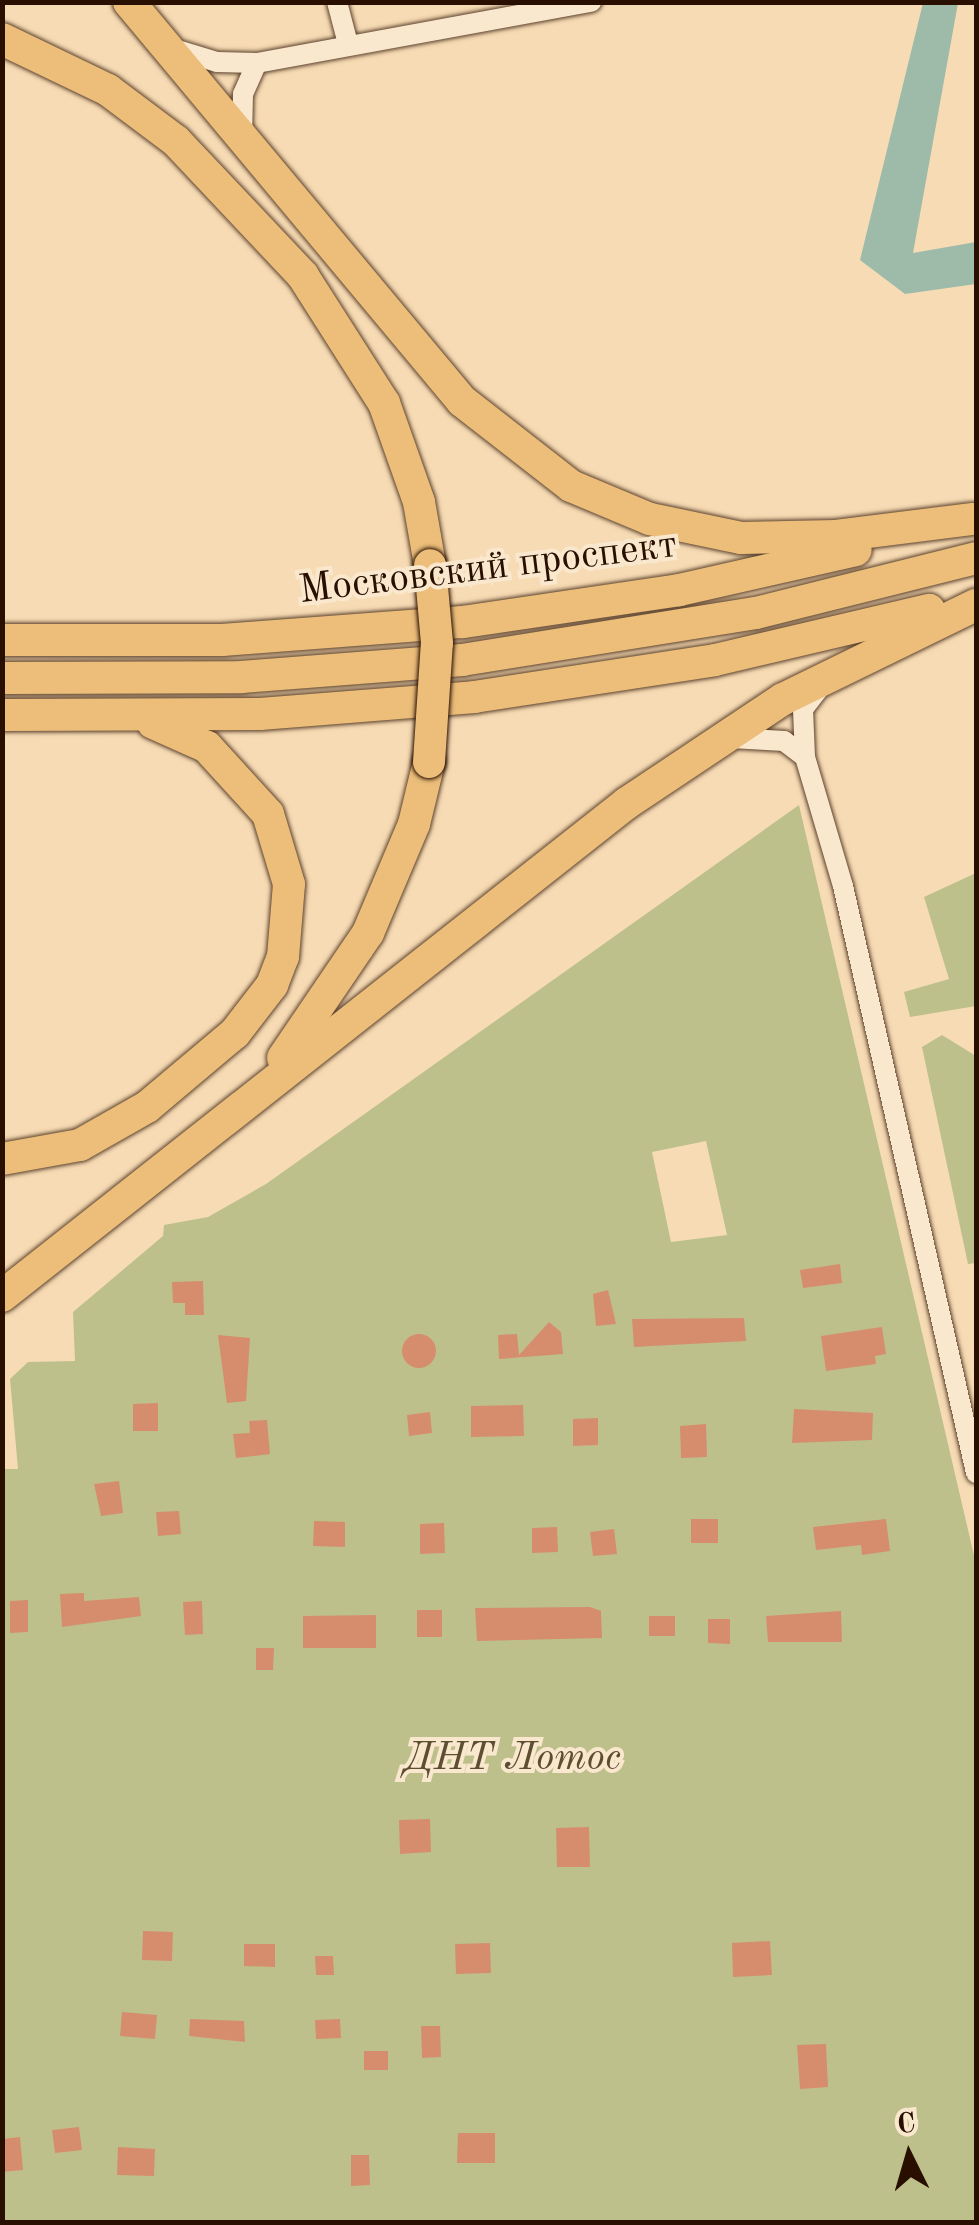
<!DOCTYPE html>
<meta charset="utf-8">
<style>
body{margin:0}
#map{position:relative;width:979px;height:2225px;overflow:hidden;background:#f7dbb4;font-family:"Old Standard TT",serif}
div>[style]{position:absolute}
.green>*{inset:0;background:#bec08c}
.water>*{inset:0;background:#9ebbaa}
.building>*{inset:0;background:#d58d6d}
.round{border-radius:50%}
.roads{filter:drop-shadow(0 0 2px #5c422d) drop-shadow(0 0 2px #5c422d)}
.minor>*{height:20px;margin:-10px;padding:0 10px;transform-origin:10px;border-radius:10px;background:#fae8ce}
.trunk>*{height:32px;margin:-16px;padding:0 16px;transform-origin:16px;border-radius:16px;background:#ecbe7a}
.bridges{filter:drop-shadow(0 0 2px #290f00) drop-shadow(0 0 2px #290f00)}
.trunk-bridge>*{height:32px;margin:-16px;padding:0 16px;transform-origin:16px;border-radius:16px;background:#ecbe7a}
span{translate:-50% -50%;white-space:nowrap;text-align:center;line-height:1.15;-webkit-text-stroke:8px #fae8ce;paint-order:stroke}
.street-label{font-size:40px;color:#290f00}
.park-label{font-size:40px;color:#5d4d31;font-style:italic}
.frame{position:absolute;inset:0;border:5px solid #290f00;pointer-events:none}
.north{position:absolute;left:859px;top:2105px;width:100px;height:100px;-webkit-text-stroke:8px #fae8ce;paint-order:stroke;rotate:355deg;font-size:28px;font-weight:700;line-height:40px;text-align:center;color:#290f00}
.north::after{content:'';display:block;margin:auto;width:35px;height:45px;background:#290f00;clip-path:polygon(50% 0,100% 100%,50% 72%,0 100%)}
</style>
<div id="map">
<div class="green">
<div style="clip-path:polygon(evenodd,799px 805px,976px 1564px,976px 2222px,3px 2222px,2px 1469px,18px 1469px,10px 1379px,28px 1362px,75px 1361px,73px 1312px,163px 1236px,164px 1225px,208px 1217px,266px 1184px,799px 805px,706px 1141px,727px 1235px,671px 1242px,652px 1152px,706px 1141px)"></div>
<div style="clip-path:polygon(976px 873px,976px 1006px,910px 1017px,904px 992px,949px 979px,924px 897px)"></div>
<div style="clip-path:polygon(942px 1035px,976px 1056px,976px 1263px,968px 1264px,922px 1047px)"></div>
</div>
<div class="water">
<div style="clip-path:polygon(923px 3px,958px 3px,913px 253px,976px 242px,976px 284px,905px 294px,860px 260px)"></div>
</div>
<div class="building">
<div style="clip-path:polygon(840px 1264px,842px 1283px,803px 1288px,800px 1270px)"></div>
<div style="clip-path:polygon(203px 1281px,204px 1315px,185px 1315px,185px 1303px,173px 1303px,172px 1282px)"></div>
<div style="clip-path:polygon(608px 1290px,616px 1324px,596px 1326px,593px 1294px)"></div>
<div style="clip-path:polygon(744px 1318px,746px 1341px,634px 1347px,632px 1319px)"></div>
<div style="clip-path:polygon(549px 1322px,561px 1332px,563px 1354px,499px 1359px,498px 1335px,517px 1334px,519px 1355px)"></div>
<div style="clip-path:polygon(882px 1327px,886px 1354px,875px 1356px,876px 1364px,826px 1371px,821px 1336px)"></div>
<div class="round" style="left:402px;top:1334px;width:34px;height:34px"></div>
<div style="clip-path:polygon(218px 1335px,250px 1338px,246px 1401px,227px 1403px)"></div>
<div style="clip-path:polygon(158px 1403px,158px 1431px,133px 1431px,133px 1404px)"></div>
<div style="clip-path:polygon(523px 1405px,524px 1436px,471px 1437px,471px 1406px)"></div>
<div style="clip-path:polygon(794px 1409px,873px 1413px,872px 1440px,792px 1443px)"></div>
<div style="clip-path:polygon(430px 1412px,432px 1433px,409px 1436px,407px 1415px)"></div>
<div style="clip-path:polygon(598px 1418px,598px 1445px,573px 1446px,573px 1419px)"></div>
<div style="clip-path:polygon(267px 1420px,270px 1454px,236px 1458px,233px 1434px,250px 1433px,249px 1421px)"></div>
<div style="clip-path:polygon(706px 1424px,707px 1457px,681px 1458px,680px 1426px)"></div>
<div style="clip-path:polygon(119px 1481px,123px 1513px,101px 1516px,94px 1484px)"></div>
<div style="clip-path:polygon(179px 1511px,181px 1534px,158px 1536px,156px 1512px)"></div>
<div style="clip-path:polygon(691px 1519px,718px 1519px,718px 1543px,691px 1543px)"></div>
<div style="clip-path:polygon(886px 1519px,890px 1551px,862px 1555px,861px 1545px,816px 1550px,813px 1527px)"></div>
<div style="clip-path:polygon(314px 1521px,345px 1522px,345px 1547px,313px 1546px)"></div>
<div style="clip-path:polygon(444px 1523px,445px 1553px,420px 1554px,420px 1524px)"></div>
<div style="clip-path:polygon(557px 1527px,558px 1552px,532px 1553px,532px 1528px)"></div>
<div style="clip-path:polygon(614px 1529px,617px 1554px,593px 1556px,590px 1532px)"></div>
<div style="clip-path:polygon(84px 1593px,84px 1601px,139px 1597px,141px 1616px,62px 1627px,60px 1594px)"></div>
<div style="clip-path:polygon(28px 1600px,28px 1632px,10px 1633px,10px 1601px)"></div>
<div style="clip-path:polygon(202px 1601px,203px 1634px,185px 1635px,183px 1602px)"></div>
<div style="clip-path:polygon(590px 1607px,601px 1611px,602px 1638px,477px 1641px,475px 1608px)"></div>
<div style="clip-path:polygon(417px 1610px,442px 1610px,442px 1637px,417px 1637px)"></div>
<div style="clip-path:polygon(841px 1611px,842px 1642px,768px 1642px,766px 1616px)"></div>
<div style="clip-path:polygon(376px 1615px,376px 1648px,303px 1648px,303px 1616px)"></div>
<div style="clip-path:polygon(649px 1616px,675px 1616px,675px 1636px,649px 1636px)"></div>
<div style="clip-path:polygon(708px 1619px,730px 1619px,730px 1644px,708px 1643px)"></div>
<div style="clip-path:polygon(256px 1648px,274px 1648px,273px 1670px,256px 1670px)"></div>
<div style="clip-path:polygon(430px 1819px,431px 1852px,400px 1854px,399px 1820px)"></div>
<div style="clip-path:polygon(589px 1827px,590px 1867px,557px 1867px,556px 1828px)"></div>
<div style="clip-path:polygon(143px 1931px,173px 1932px,172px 1961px,142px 1960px)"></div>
<div style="clip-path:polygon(770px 1941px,772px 1975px,733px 1977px,732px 1943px)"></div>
<div style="clip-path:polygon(490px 1943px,491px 1973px,456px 1974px,455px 1944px)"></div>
<div style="clip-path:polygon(244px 1944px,275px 1944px,275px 1967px,244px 1966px)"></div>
<div style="clip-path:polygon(315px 1956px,333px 1956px,334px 1975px,316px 1975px)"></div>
<div style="clip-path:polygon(122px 2012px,157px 2015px,155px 2039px,120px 2036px)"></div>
<div style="clip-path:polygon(190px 2019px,244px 2021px,245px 2042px,189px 2036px)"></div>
<div style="clip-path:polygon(340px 2019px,341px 2038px,316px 2039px,315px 2020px)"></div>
<div style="clip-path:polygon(421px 2026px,440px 2026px,441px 2057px,422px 2058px)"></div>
<div style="clip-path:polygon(826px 2044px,828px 2087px,800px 2089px,797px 2045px)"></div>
<div style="clip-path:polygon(364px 2051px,388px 2051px,388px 2070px,364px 2070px)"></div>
<div style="clip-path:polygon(79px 2127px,82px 2150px,55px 2153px,52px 2130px)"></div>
<div style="clip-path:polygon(458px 2133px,495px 2133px,495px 2163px,457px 2163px)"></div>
<div style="clip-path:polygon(20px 2137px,23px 2170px,2px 2172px,2px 2139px)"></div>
<div style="clip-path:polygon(118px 2147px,155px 2149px,154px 2176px,117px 2175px)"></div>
<div style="clip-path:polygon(351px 2155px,369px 2155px,370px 2185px,351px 2186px)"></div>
</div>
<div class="roads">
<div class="minor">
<div style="left:337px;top:2px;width:43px;rotate:75.3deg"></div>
<div style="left:171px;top:48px;width:48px;rotate:16.9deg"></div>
<div style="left:217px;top:62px;width:40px;rotate:1.4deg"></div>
<div style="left:257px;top:63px;width:340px;rotate:-10.4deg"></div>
<div style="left:242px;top:138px;width:44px;rotate:-88.7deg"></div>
<div style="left:243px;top:94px;width:34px;rotate:-66deg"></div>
<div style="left:732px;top:738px;width:52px;rotate:3.3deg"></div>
<div style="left:784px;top:741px;width:26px;rotate:37deg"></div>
<div style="left:805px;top:757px;width:48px;rotate:-92.4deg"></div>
<div style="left:803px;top:709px;width:28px;rotate:-52deg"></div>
<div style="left:805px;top:757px;width:134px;rotate:73.6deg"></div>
<div style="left:843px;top:886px;width:602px;rotate:77.23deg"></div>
</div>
<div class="trunk">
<div style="left:129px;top:2px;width:520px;rotate:50.15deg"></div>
<div style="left:462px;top:401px;width:138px;rotate:37.9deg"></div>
<div style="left:571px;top:486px;width:86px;rotate:22.7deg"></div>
<div style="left:650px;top:519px;width:93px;rotate:11.8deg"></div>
<div style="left:741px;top:538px;width:95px;rotate:-1.2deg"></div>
<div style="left:836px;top:536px;width:138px;rotate:-7.1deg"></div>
<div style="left:2px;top:39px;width:118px;rotate:25.7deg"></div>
<div style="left:108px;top:90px;width:85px;rotate:36.9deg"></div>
<div style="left:176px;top:141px;width:185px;rotate:46.7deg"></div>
<div style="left:303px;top:276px;width:151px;rotate:57.5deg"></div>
<div style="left:384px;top:403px;width:105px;rotate:70.5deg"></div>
<div style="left:419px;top:502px;width:64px;rotate:80.1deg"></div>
<div style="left:2px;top:640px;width:220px"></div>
<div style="left:222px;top:640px;width:242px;rotate:-4.3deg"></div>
<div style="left:463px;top:622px;width:218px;rotate:-8.4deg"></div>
<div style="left:679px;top:590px;width:181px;rotate:-12.7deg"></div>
<div style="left:2px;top:678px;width:239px;rotate:-0.2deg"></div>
<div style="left:241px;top:677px;width:222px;rotate:-4.4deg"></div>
<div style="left:462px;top:660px;width:298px;rotate:-9.1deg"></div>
<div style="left:756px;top:613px;width:227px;rotate:-14deg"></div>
<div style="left:2px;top:715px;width:258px;rotate:-0.2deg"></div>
<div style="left:260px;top:714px;width:215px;rotate:-4.5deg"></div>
<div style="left:474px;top:697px;width:244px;rotate:-8.7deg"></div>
<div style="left:715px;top:660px;width:220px;rotate:-13.2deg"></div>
<div style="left:283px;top:1058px;width:151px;rotate:-55.8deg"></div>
<div style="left:368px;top:933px;width:118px;rotate:-67.1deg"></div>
<div style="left:414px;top:824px;width:64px;rotate:-76.4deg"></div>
<div style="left:2px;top:1159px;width:79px;rotate:-10.2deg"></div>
<div style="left:80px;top:1145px;width:77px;rotate:-29.6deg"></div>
<div style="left:147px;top:1107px;width:115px;rotate:-40.1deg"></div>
<div style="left:235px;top:1033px;width:61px;rotate:-52.4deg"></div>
<div style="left:272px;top:985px;width:30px;rotate:-69deg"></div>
<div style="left:283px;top:957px;width:73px;rotate:-85.3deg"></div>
<div style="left:289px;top:884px;width:73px;rotate:-106.7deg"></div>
<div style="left:268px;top:814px;width:91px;rotate:-132.3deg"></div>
<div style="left:207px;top:747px;width:59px;rotate:-156deg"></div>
<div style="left:2px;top:1296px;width:796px;rotate:-38.27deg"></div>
<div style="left:627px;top:803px;width:187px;rotate:-33.7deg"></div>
<div style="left:783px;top:699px;width:215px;rotate:-26deg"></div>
</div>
</div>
<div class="bridges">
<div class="trunk-bridge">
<div style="left:429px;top:762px;width:119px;rotate:-86.2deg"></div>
<div style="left:437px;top:643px;width:78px;rotate:-95.1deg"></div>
</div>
</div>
<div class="street-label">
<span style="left:488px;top:569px;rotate:-7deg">Московский проспект</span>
</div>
<div class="park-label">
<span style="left:513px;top:1759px">ДНТ Лотос</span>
</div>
<div class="frame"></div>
<div class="north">С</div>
</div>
